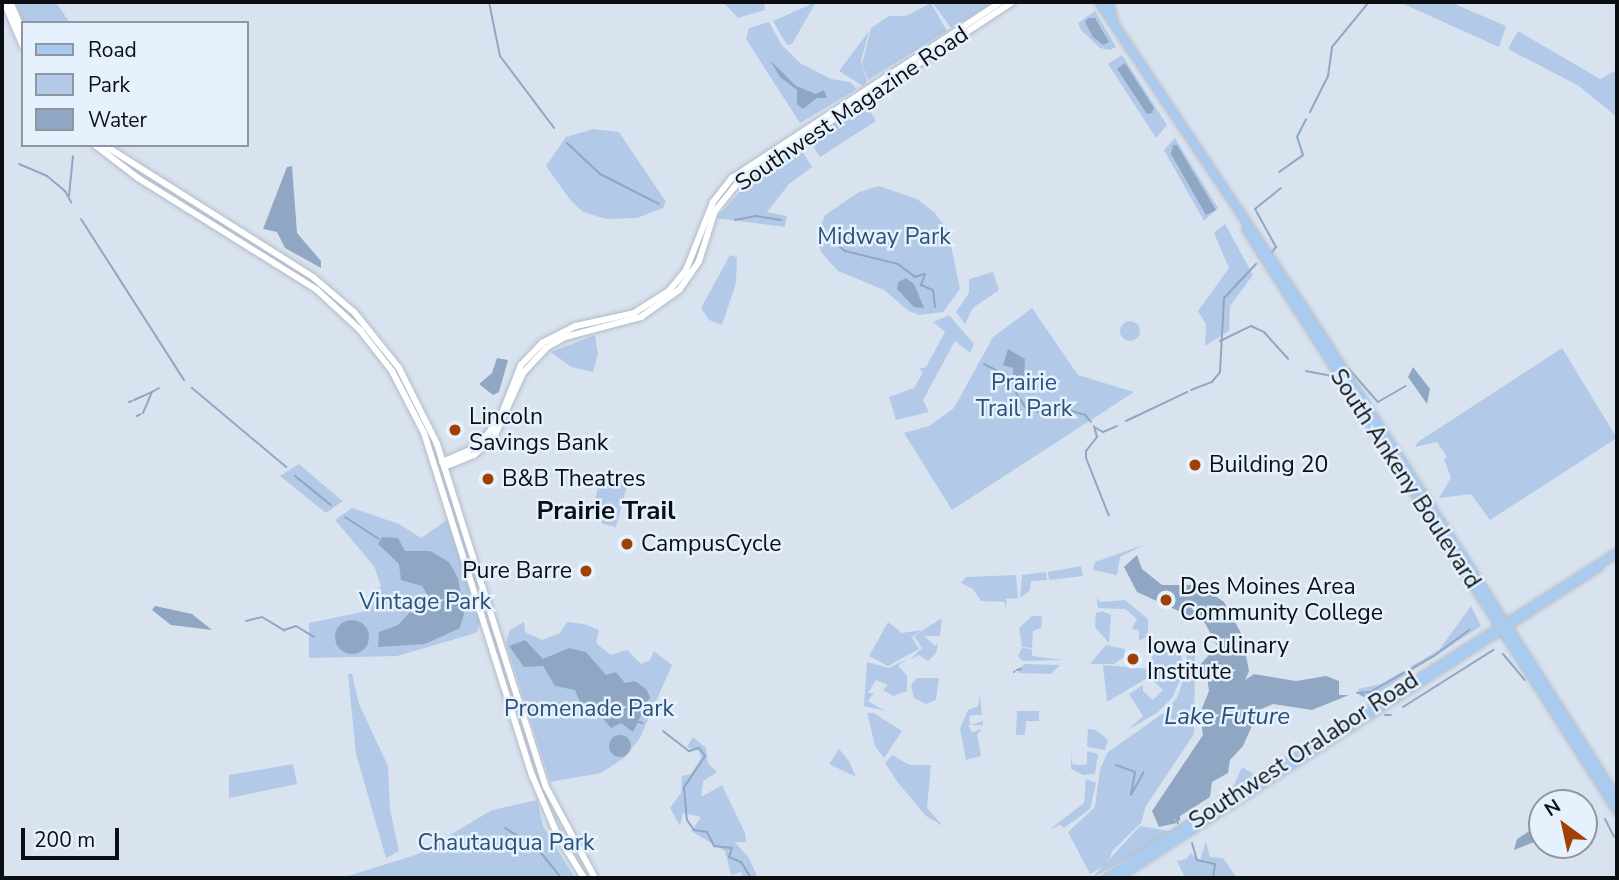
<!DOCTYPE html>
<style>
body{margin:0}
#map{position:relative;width:1619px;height:880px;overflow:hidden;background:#d9e3f0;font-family:"Nunito Sans",sans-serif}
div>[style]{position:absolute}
.green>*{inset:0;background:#b2cae7}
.round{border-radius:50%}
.water>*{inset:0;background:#90a7c3}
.stream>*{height:2px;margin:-1px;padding:0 1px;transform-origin:1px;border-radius:1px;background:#90a7c3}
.roads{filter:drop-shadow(0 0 2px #b2bcc8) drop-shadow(0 0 2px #b2bcc8)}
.secondary>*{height:6px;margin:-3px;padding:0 3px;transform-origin:3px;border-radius:3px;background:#fff}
.primary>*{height:7px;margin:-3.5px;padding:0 3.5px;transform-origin:3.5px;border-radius:3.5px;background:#aacbf0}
.dots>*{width:19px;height:19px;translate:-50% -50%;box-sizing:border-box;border:4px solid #e6f1fe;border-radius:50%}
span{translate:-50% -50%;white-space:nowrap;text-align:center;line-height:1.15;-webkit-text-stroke:5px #e6f1fe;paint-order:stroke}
.street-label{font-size:23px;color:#0b0f13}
.park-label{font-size:23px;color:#2e5179}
.poi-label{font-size:23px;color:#0b0f13}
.left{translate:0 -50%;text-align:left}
.right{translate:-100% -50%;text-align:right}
.water-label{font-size:24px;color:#2b4d75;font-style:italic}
.quarter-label{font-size:26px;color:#0b0f13;font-weight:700}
.frame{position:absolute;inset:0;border:4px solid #0b0f13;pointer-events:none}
.legend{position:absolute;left:21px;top:21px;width:228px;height:126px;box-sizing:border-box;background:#e6f1fe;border:2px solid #8e97a0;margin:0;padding:9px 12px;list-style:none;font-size:21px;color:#0b0f13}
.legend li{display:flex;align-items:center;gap:14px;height:35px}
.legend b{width:35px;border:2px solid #8e97a0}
.north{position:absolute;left:1528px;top:789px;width:70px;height:70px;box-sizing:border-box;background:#e6f1fe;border:2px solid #8e97a0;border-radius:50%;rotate:327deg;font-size:19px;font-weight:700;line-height:28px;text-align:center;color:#0b0f13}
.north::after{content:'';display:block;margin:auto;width:24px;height:32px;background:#a23f05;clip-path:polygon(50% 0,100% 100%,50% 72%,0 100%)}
.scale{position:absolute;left:21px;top:828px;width:98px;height:32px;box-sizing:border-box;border:4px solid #0b0f13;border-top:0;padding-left:9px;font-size:21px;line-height:24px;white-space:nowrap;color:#0b0f13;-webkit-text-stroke:5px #e6f1fe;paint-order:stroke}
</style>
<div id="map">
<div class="green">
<div style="clip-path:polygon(15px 2px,56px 2px,70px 23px,23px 23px)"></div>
<div style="clip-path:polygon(723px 2px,764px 2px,765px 10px,738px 18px)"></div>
<div style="clip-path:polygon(816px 2px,792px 44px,787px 45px,773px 21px)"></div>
<div style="clip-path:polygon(932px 2px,998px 2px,866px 86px,989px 5px,951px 28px)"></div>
<div style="clip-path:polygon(1399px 2px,1450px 2px,1506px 26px,1499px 47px)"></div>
<div style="clip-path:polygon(931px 3px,947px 31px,868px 80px,862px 64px,871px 28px,889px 16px,906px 16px)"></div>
<div style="clip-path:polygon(1095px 11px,1116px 47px,1110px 50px,1100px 48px,1081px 30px,1078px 23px)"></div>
<div style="clip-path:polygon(769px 22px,781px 44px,800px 63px,831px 79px,850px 82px,857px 89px,800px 123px,746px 39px,749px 28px)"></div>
<div style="clip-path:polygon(869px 31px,861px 61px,867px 81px,863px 86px,839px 71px)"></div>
<div style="clip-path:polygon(1518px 31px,1600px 79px,1617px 70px,1617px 117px,1579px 86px,1508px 49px)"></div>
<div style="clip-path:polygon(1122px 55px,1167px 125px,1156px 138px,1108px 64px)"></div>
<div style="clip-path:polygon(865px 103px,876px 121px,820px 157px,809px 140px)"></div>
<div style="clip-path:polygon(593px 129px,619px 132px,666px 202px,663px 208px,637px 218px,606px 219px,583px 212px,571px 201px,546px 166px,566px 137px)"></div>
<div style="clip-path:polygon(1175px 138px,1218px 208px,1204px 221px,1164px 150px)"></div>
<div style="clip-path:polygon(799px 146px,812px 167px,789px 184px,767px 212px,787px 216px,785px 227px,716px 218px,750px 181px)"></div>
<div style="clip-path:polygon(879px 186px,917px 199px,934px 212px,948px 231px,960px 289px,943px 312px,919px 315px,909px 311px,884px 290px,838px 271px,821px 252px,817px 236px,825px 215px,859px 192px)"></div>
<div style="clip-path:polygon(1225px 224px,1253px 275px,1230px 306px,1229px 331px,1205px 346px,1206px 324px,1198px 311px,1229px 268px,1214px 233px)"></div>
<div style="clip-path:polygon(730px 255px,737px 257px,736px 283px,722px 325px,709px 320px,701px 308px)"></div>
<div style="clip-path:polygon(993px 272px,999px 290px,973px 308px,965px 324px,956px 312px,969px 293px,969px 279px)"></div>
<div style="clip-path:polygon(1032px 308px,1078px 375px,1134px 392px,952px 510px,904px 433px,929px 426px,954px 408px,993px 337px)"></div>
<div style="clip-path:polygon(949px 315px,974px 344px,970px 353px,955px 341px,923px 400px,929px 412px,896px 420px,889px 397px,914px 388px,923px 372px,919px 369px,926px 367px,945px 332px,933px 322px)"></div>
<div class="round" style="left:1120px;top:321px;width:20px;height:20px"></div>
<div style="clip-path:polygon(595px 335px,598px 354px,593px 372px,571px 367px,551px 352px)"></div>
<div style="clip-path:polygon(1562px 348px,1617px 438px,1490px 520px,1471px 494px,1439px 498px,1451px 478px,1444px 459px,1447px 457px,1437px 442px,1415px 447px,1418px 442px)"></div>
<div style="clip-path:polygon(299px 464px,340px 499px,343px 501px,326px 513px,280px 476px)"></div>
<div style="clip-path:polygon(601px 475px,628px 482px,616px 527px,603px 524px,593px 509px)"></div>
<div style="clip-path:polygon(352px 508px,399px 524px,421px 538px,447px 520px,481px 622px,476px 633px,397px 656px,309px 658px,309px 623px,362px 612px,381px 586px,374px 566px,335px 520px)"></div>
<div style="clip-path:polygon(1146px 544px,1120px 557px,1117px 575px,1093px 570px,1095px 562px)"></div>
<div style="clip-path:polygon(1081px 566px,1083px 576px,1049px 580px,1048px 572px)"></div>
<div style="clip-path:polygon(1046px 572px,1047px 580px,1031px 581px,1030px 590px,1020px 598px,1022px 575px)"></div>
<div style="clip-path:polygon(1016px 575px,1018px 598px,1005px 599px,1007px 601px,1005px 610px,1005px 602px,981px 601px,973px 589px,961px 583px,966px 577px)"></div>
<div style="clip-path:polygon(1097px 597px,1100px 602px,1125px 600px,1148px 619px,1148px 636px,1139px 641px,1139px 630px,1132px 629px,1137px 619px,1125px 609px,1098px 608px)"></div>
<div style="clip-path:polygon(1471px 606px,1481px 626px,1369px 699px,1359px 695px,1358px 689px,1381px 684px,1439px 650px)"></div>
<div style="clip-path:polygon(1102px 611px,1111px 615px,1109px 643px,1095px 627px,1096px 613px)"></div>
<div style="clip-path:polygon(1032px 616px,1042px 616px,1041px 628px,1033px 631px,1032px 648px,1022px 647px,1019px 628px)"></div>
<div style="clip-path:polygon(942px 618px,940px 636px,924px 636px,935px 646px,938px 644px,936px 653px,928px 661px,919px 655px,910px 660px,922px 648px,914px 636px)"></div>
<div style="clip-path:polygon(524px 622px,525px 632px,542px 640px,560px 633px,567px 622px,584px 624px,599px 630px,596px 643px,611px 655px,627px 650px,641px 664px,650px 660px,654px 651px,672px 665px,640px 738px,624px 758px,601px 773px,550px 782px,506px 643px,510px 630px)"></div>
<div style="clip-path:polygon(888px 622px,902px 633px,922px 630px,912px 637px,919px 649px,888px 666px,869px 656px)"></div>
<div style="clip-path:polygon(1188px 635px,1195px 653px,1194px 734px,1146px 806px,1141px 823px,1113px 850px,1107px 864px,1090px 874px,1068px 832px,1095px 807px,1100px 769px,1108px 752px,1165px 712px,1177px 698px,1185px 675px)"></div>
<div style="clip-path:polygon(1106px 645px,1125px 649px,1124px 657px,1114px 664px,1090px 664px)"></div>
<div style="clip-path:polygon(1022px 648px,1032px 649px,1032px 656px,1064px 660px,1023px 661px,1018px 656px)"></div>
<div style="clip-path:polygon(1182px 650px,1181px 678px,1172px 698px,1158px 712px,1128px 730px,1143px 716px,1129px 694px,1143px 685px,1143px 691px,1153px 700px,1163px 690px,1149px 677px,1107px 702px,1103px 665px,1150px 669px,1153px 653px)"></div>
<div style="clip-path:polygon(907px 659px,898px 666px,907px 675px,907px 691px,893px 696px,883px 690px,888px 685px,876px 680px,868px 693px,874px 693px,868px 701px,885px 711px,864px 706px,867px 662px,889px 668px)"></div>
<div style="clip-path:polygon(1025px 664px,1060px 665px,1051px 674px,1019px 673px,1017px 670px)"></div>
<div style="clip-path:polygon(348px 674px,352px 674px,359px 704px,388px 766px,390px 810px,399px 851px,386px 858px,356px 754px)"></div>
<div style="clip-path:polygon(917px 678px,939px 678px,936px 700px,926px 704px,914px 698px,911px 685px)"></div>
<div style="clip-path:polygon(980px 696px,982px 715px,971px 715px,969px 720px,971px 725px,983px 721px,983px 725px,968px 725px,972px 732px,982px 729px,977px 734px,981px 756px,966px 760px,960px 728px,968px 710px,978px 706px)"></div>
<div style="clip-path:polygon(1017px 711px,1039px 711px,1039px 721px,1026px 721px,1025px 735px,1016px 735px)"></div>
<div style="clip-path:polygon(867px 713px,874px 713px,902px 731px,884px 758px,875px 746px)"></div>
<div style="clip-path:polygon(1088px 729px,1096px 730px,1108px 740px,1105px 750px,1087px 747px)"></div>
<div style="clip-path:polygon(693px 737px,706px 748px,708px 763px,717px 772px,703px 781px,701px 797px,722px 785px,745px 833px,746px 842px,735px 842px,749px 858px,758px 878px,744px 878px,741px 872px,731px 875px,725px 851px,691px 831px,701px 817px,683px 813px,680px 826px,670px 808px,681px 793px,682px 776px,691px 774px,701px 758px,699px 751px,687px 747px)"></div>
<div style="clip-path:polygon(839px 749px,849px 761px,856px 777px,829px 764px)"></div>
<div style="clip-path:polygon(1071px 750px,1072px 764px,1079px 765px,1087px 764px,1087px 751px,1098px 754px,1095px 774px,1083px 775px,1071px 769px)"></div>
<div style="clip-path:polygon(892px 755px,910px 765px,931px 765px,927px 808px,943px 826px,926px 816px,899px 784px,885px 763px)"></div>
<div style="clip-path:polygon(293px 764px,297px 784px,229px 798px,229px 775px)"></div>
<div style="clip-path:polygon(1242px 767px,1257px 776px,1137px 853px,1092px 878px,1140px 826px,1169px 831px,1231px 792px)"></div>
<div style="clip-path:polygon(1086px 779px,1096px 783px,1090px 809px,1064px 828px,1060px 825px,1049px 830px,1084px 803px)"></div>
<div style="clip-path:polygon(537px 800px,543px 826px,575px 878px,342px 878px,418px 854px,492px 810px)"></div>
<div style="clip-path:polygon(1206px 841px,1210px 857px,1223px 858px,1237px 878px,1185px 878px,1177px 861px,1187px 859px,1190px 853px,1200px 860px)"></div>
</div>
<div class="water">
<div style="clip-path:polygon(1088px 18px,1095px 18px,1109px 42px,1103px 45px,1093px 37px,1085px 22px)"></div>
<div style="clip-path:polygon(770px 60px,796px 86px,816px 94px,824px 90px,827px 98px,817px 98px,803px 109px,797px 104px,797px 90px,780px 77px)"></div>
<div style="clip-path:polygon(1125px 63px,1154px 108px,1152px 113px,1147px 114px,1117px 69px)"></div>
<div style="clip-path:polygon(1173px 145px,1177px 145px,1216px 210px,1206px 215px,1171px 154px)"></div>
<div style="clip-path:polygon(292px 166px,297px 233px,321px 261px,321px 268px,285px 248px,277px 232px,263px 229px,287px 167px)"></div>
<div style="clip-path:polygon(906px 278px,914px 284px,924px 308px,914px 307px,897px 289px,898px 282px)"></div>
<div style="clip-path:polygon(1008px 349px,1025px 359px,1024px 378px,1013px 377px,1013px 368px,1003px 365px)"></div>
<div style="clip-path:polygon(497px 358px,508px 360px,499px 392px,493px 395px,479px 384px,492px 373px)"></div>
<div style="clip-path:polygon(1413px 367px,1430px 389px,1427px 404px,1408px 377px)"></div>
<div style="clip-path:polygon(382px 537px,398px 538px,405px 551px,430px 551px,449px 562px,458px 578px,464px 614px,460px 628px,425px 644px,378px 647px,379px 632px,398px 625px,411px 611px,431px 601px,422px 586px,401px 580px,399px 564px,378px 544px)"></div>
<div style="clip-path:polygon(1137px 555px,1142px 569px,1162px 585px,1191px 585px,1191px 596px,1204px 588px,1224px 602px,1242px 635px,1249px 671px,1245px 680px,1254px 674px,1296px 681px,1326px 676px,1339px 681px,1339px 695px,1349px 695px,1312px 710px,1273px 704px,1259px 710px,1243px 746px,1230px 760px,1228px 773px,1212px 782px,1210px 797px,1180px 816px,1180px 821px,1174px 819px,1177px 823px,1159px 827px,1152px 811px,1203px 735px,1200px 713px,1209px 691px,1207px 676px,1198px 667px,1217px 646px,1205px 623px,1137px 592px,1124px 567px)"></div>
<div style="clip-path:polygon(155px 606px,192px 614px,212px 630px,171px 625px,152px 610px)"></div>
<div class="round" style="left:335px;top:620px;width:34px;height:34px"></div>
<div style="clip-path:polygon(525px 640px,543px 659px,569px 648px,586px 652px,606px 675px,616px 672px,625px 683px,635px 681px,646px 689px,650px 697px,633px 732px,621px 723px,611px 728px,600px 715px,585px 715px,575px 690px,555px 686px,543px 666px,524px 667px,509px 646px)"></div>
<div class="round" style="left:609px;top:735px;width:22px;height:22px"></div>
<div style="clip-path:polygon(1542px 823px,1542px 839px,1514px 850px,1517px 839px)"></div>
</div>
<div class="stream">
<div style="left:489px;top:2px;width:55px;rotate:78.5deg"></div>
<div style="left:500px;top:56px;width:90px;rotate:53.1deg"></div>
<div style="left:1310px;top:112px;width:40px;rotate:-63.4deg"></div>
<div style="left:1328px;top:76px;width:29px;rotate:-82deg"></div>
<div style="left:1332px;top:47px;width:58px;rotate:-50.6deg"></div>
<div style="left:567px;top:143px;width:45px;rotate:43.2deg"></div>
<div style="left:600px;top:174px;width:66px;rotate:27deg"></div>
<div style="left:74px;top:146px;width:1px;rotate:-90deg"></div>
<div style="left:19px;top:164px;width:30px;rotate:23deg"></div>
<div style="left:47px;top:176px;width:23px;rotate:40deg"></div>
<div style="left:65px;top:191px;width:13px;rotate:61deg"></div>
<div style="left:1279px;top:172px;width:29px;rotate:-35deg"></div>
<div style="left:1303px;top:155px;width:19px;rotate:-108deg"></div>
<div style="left:1297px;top:137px;width:20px;rotate:-63deg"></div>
<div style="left:69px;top:196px;width:40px;rotate:-84.3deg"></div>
<div style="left:81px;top:219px;width:191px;rotate:57.4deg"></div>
<div style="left:735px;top:220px;width:21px;rotate:-11deg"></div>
<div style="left:756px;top:216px;width:25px;rotate:9deg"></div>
<div style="left:823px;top:232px;width:29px;rotate:41deg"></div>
<div style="left:845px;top:251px;width:55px;rotate:13.8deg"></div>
<div style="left:898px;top:264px;width:21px;rotate:37deg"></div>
<div style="left:915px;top:277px;width:10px;rotate:-17deg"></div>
<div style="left:925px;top:274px;width:12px;rotate:110deg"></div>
<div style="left:921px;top:285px;width:13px;rotate:23deg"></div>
<div style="left:933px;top:290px;width:17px;rotate:83deg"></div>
<div style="left:1271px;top:253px;width:8px;rotate:-50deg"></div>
<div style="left:1276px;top:247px;width:43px;rotate:-118.9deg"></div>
<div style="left:1255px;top:209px;width:33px;rotate:-39deg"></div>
<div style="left:1220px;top:341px;width:34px;rotate:-26deg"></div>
<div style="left:1251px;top:326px;width:14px;rotate:25deg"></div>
<div style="left:1264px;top:332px;width:36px;rotate:48deg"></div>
<div style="left:984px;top:364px;width:25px;rotate:27deg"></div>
<div style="left:1006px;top:375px;width:10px;rotate:101deg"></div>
<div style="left:1004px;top:385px;width:8px;rotate:7deg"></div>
<div style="left:1012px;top:386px;width:26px;rotate:58deg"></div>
<div style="left:1026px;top:408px;width:16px;rotate:18deg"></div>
<div style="left:1041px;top:413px;width:21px;rotate:-14deg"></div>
<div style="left:1061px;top:408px;width:25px;rotate:16deg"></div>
<div style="left:1085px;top:415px;width:9px;rotate:49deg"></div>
<div style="left:1349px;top:369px;width:44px;rotate:48.7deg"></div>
<div style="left:1378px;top:402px;width:32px;rotate:-30deg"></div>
<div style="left:1306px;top:371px;width:25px;rotate:11deg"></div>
<div style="left:192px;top:388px;width:123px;rotate:40deg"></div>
<div style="left:1191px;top:390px;width:22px;rotate:-21deg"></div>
<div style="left:1212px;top:382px;width:13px;rotate:-51deg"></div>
<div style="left:1220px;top:372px;width:74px;rotate:-86.9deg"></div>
<div style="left:1224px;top:298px;width:47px;rotate:-46.7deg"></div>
<div style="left:134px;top:400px;width:20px;rotate:-24deg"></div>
<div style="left:129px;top:402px;width:3px;rotate:-18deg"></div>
<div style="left:143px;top:413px;width:23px;rotate:-67deg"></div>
<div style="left:152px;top:392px;width:8px;rotate:-30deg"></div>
<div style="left:137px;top:416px;width:4px;rotate:-27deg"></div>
<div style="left:1126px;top:421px;width:68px;rotate:-25.4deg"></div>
<div style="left:1094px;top:426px;width:11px;rotate:75deg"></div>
<div style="left:1097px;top:437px;width:18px;rotate:128deg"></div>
<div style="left:1086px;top:451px;width:7px;rotate:90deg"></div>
<div style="left:1086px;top:458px;width:62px;rotate:68.4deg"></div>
<div style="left:1096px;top:428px;width:8px;rotate:30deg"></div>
<div style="left:1103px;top:432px;width:15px;rotate:-23deg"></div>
<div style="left:295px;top:476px;width:46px;rotate:38.9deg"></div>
<div style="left:345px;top:517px;width:40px;rotate:32.9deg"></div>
<div style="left:246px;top:621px;width:16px;rotate:-14deg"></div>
<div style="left:262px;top:617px;width:26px;rotate:31deg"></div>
<div style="left:284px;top:630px;width:13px;rotate:-18deg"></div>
<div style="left:296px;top:626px;width:21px;rotate:31deg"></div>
<div style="left:1503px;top:654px;width:34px;rotate:50deg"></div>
<div style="left:1017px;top:670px;width:4px;rotate:-14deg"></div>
<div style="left:1014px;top:672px;width:1px;rotate:-45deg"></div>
<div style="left:1357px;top:693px;width:13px;rotate:-4deg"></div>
<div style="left:1370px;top:692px;width:73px;rotate:-29.4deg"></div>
<div style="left:1434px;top:656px;width:44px;rotate:-36.6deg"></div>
<div style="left:1360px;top:693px;width:10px;rotate:37deg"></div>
<div style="left:1403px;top:707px;width:107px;rotate:-32.3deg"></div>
<div style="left:1385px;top:715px;width:6px"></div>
<div style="left:635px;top:721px;width:8px;rotate:14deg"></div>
<div style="left:663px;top:731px;width:33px;rotate:38deg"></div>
<div style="left:689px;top:751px;width:10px;rotate:-17deg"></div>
<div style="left:699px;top:748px;width:10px;rotate:53deg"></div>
<div style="left:705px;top:756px;width:37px;rotate:124deg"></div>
<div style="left:684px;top:787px;width:33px;rotate:85deg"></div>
<div style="left:687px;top:820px;width:12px;rotate:55deg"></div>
<div style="left:694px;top:830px;width:13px;rotate:9deg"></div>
<div style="left:707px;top:832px;width:16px;rotate:63deg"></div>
<div style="left:714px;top:846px;width:18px;rotate:6deg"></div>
<div style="left:732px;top:848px;width:9px;rotate:108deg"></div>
<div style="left:729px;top:857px;width:13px;rotate:23deg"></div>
<div style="left:741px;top:862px;width:19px;rotate:58deg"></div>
<div style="left:1116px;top:765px;width:20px;rotate:20deg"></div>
<div style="left:1135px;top:772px;width:23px;rotate:100deg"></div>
<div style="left:1131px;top:795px;width:26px;rotate:-61deg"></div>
<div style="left:1175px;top:817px;width:7px;rotate:63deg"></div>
<div style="left:1605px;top:819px;width:20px;rotate:63deg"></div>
<div style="left:505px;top:828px;width:38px;rotate:32deg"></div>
<div style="left:537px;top:848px;width:38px;rotate:51deg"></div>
<div style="left:1192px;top:843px;width:18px;rotate:74deg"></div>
<div style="left:1197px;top:860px;width:18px;rotate:13deg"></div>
<div style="left:1215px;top:864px;width:14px;rotate:98deg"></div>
</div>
<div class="roads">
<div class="secondary">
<div style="left:4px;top:2px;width:48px;rotate:66.6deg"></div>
<div style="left:10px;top:2px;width:32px;rotate:66deg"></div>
<div style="left:95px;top:145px;width:54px;rotate:37.5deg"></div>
<div style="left:138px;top:178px;width:211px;rotate:32deg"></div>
<div style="left:317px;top:290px;width:59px;rotate:42.9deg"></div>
<div style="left:360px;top:330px;width:52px;rotate:52deg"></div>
<div style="left:392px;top:371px;width:70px;rotate:62.7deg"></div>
<div style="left:424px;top:433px;width:359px;rotate:72.5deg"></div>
<div style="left:532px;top:775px;width:66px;rotate:66.9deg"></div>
<div style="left:558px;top:836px;width:49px;rotate:58.2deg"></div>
<div style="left:104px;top:145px;width:249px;rotate:32.3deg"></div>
<div style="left:314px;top:278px;width:52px;rotate:40.4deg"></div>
<div style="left:354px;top:312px;width:72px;rotate:51.2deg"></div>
<div style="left:399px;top:368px;width:85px;rotate:63.4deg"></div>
<div style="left:437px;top:444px;width:360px;rotate:72.4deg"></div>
<div style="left:546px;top:787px;width:103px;rotate:61.7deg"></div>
<div style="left:442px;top:462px;width:28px;rotate:-23deg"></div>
<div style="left:468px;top:451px;width:26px;rotate:-40deg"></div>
<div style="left:488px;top:434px;width:25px;rotate:-56deg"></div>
<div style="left:502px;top:413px;width:52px;rotate:-68.4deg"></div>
<div style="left:521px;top:365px;width:30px;rotate:-46deg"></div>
<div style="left:542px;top:343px;width:38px;rotate:-27deg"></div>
<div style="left:576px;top:326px;width:59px;rotate:-12.6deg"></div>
<div style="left:634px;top:313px;width:41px;rotate:-32.2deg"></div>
<div style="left:669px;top:291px;width:27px;rotate:-51deg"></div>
<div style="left:686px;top:270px;width:73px;rotate:-68.3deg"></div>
<div style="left:713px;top:202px;width:31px;rotate:-52deg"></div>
<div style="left:732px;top:178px;width:321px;rotate:-33.2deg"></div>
<div style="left:444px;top:467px;width:32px;rotate:-22deg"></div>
<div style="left:474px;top:455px;width:27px;rotate:-42deg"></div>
<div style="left:494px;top:437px;width:70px;rotate:-65.6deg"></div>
<div style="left:523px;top:373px;width:34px;rotate:-47deg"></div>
<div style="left:546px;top:348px;width:22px;rotate:-30deg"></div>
<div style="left:565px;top:337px;width:79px;rotate:-14.7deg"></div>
<div style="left:641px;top:317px;width:47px;rotate:-35.4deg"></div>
<div style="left:679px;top:290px;width:35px;rotate:-55deg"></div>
<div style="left:699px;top:261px;width:52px;rotate:-72.3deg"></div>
<div style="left:715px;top:211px;width:38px;rotate:-51deg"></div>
<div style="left:739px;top:181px;width:327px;rotate:-33.2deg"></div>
</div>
<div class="primary">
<div style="left:1099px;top:2px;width:374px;rotate:56.2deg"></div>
<div style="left:1307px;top:313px;width:576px;rotate:57.41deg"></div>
<div style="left:1108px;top:2px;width:18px;rotate:74deg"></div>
<div style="left:1246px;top:229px;width:690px;rotate:57.48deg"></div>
<div style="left:1105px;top:878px;width:607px;rotate:-32.49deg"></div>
<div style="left:1116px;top:878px;width:575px;rotate:-32.86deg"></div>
</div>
</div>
<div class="dots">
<div style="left:455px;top:430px;background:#a23f05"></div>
<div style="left:1195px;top:465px;background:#a23f05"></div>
<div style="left:488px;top:479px;background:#a23f05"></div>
<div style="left:627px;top:544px;background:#a23f05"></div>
<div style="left:586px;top:571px;background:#a23f05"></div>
<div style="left:1166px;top:600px;background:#a23f05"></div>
<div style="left:1133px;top:659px;background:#a23f05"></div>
</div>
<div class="street-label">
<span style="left:852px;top:109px;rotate:-34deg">Southwest Magazine Road</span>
<span style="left:1405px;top:479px;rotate:57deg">South Ankeny Boulevard</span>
<span style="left:1304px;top:751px;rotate:-33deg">Southwest Oralabor Road</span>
</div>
<div class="park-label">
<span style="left:884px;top:237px">Midway Park</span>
<span style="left:1024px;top:396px">Prairie<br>Trail Park</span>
<span style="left:425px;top:602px">Vintage Park</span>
<span style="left:589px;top:709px">Promenade Park</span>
<span style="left:506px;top:843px">Chautauqua Park</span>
</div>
<div class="poi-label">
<span class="left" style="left:469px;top:430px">Lincoln<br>Savings Bank</span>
<span class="left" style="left:1209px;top:465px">Building 20</span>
<span class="left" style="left:502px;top:479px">B&amp;B Theatres</span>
<span class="left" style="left:641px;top:544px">CampusCycle</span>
<span class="right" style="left:572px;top:571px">Pure Barre</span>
<span class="left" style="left:1180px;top:600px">Des Moines Area<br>Community College</span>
<span class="left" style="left:1147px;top:659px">Iowa Culinary<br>Institute</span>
</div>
<div class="water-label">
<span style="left:1227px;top:717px">Lake Future</span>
</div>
<div class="quarter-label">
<span style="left:606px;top:511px">Prairie Trail</span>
</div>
<div class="frame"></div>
<ul class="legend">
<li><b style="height:9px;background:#aacbf0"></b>Road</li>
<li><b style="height:19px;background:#b2cae7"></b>Park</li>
<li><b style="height:19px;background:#90a7c3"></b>Water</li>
</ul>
<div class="north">N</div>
<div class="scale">200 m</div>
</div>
